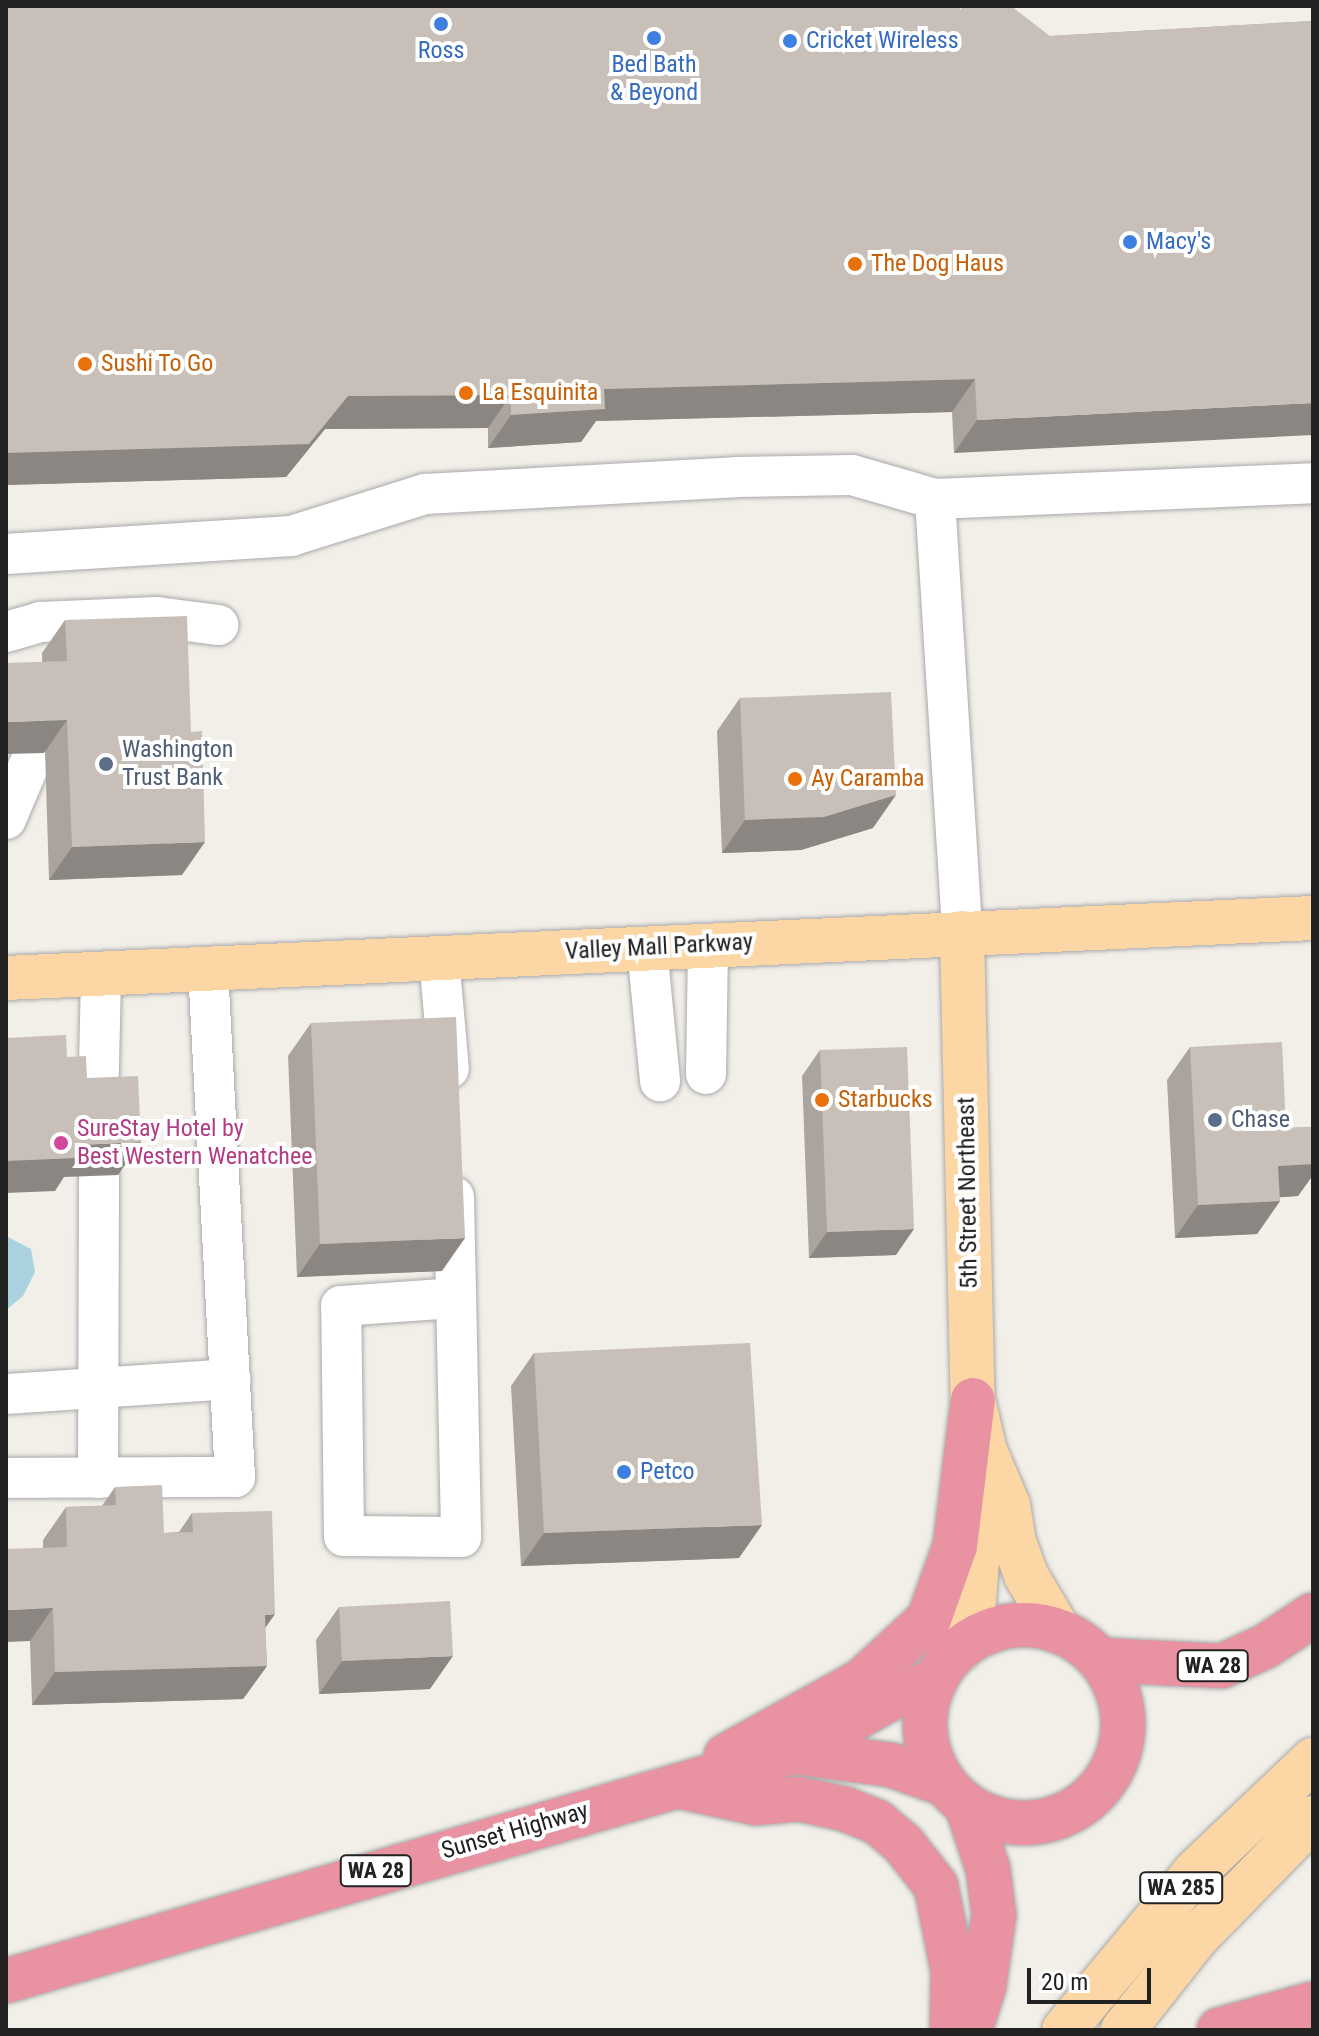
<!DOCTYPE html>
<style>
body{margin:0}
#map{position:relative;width:1319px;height:2036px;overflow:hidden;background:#f2efe9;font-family:"Roboto Condensed",sans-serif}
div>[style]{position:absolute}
.water>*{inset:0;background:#aad3df}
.roads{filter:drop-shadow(0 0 2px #a9a9a9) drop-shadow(0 0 2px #a9a9a9)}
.minor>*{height:40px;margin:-20px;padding:0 20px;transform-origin:20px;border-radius:20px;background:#fff}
.major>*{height:44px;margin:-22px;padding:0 22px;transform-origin:22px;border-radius:22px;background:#fcd6a4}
.highway>*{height:44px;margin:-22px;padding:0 22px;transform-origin:22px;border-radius:22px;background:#e892a2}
.highway>.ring{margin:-22px;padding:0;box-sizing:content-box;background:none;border:44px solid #e892a2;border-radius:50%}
.wall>*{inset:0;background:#aba49e}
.shaded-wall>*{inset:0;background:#8b8681}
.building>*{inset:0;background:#c7bfb8}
.dots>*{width:22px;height:22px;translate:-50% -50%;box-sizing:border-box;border:4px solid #fff;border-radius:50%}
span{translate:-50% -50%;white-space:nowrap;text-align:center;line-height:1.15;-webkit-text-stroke:8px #fff;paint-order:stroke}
.shield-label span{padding:2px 6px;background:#fff;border:2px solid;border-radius:6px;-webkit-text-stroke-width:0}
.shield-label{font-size:22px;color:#222;font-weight:700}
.shop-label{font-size:24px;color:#366cbe}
.left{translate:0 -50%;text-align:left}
.food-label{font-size:24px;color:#c56008}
.service-label{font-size:24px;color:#4e5e75}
.street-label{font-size:24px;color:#222}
.hotel-label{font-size:24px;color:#b23c85}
.frame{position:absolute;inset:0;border:8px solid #222;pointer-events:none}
.scale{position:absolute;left:1027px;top:1968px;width:124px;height:36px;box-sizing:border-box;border:4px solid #222;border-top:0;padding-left:10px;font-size:24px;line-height:28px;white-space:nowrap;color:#222;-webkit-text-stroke:6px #fff;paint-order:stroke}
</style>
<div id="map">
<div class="water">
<div style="clip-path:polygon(6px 1236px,31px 1249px,35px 1272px,23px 1296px,6px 1310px)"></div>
</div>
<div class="roads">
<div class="minor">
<div style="left:935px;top:499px;width:435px;rotate:86.4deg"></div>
<div style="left:6px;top:554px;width:286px;rotate:-3.6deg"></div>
<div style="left:291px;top:536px;width:140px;rotate:-17.4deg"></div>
<div style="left:425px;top:494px;width:311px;rotate:-3.1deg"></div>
<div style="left:736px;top:477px;width:116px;rotate:-1deg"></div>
<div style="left:852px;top:475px;width:86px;rotate:16.1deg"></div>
<div style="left:935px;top:499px;width:378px;rotate:-2.4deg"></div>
<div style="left:6px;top:632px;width:35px;rotate:-16deg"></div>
<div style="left:40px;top:622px;width:117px;rotate:-2.4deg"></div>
<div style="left:157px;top:617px;width:62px;rotate:7.5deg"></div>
<div style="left:6px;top:819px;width:72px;rotate:-67deg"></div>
<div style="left:647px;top:948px;width:134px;rotate:84.4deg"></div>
<div style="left:439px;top:958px;width:111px;rotate:84.9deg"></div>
<div style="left:706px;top:1074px;width:129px;rotate:-89.1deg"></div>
<div style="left:98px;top:1110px;width:136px;rotate:-88.7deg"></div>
<div style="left:454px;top:1197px;width:340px;rotate:88.8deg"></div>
<div style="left:461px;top:1537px;width:117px;rotate:-179.5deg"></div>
<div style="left:344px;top:1536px;width:230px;rotate:-90.7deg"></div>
<div style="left:341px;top:1306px;width:115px;rotate:-4deg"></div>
<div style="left:6px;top:1394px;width:225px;rotate:-3.8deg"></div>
<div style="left:6px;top:1478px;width:229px;rotate:-0.3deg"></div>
<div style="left:235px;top:1477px;width:509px;rotate:-93.04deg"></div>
<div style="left:98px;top:1478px;width:302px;rotate:-89.8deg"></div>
</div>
<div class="major">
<div style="left:962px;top:933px;width:467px;rotate:88.7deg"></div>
<div style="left:973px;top:1400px;width:52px;rotate:76.8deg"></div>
<div style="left:985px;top:1451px;width:59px;rotate:66.9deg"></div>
<div style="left:1008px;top:1505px;width:37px;rotate:81deg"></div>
<div style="left:1014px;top:1542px;width:37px;rotate:70deg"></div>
<div style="left:1027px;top:1577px;width:63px;rotate:59.3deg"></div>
<div style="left:6px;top:978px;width:1308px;rotate:-2.63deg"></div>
<div style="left:960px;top:1649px;width:51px;rotate:-74.1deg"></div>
<div style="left:974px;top:1600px;width:127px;rotate:-85.5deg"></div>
<div style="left:1064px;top:2030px;width:205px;rotate:-50.3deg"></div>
<div style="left:1195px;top:1872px;width:163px;rotate:-43.5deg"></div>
<div style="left:1123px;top:2030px;width:117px;rotate:-51.6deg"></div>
<div style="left:1196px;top:1938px;width:168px;rotate:-45.7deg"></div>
</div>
<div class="highway">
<div class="ring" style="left:925px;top:1625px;width:154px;height:154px"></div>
<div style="left:1100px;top:1660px;width:122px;rotate:2.8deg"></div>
<div style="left:1222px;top:1666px;width:48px;rotate:-24.4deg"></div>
<div style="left:1266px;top:1646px;width:56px;rotate:-33.4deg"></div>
<div style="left:794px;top:1752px;width:98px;rotate:7.6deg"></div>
<div style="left:891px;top:1765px;width:57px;rotate:19.4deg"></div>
<div style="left:726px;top:1756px;width:157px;rotate:-29deg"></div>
<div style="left:863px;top:1680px;width:90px;rotate:-42.7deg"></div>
<div style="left:929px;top:1619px;width:77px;rotate:-70.4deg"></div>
<div style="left:955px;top:1546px;width:147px;rotate:-83deg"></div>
<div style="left:682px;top:1787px;width:76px;rotate:12.2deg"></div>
<div style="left:756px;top:1803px;width:43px;rotate:-5.3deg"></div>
<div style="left:799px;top:1799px;width:47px;rotate:12.3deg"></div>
<div style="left:845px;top:1809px;width:35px;rotate:22deg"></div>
<div style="left:877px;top:1822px;width:35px;rotate:40deg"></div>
<div style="left:904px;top:1845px;width:52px;rotate:52deg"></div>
<div style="left:936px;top:1886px;width:86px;rotate:78.6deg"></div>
<div style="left:953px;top:1970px;width:60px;rotate:91deg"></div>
<div style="left:967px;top:1806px;width:66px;rotate:71.6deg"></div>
<div style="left:988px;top:1869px;width:46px;rotate:82.6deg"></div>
<div style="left:994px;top:1915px;width:72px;rotate:98deg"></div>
<div style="left:984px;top:1986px;width:46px;rotate:107.7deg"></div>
<div style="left:6px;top:1981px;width:821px;rotate:-16.2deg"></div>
<div style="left:794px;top:1752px;width:115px;rotate:-29deg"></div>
<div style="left:895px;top:1696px;width:43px;rotate:-20.6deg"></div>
<div style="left:1219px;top:2030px;width:98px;rotate:-15.5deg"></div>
</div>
</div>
<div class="wall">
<div style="clip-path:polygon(6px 6px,960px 10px,1050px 36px,1313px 21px,954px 453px,952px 412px,596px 421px,581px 442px,488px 448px,488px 428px,325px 429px,286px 477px,6px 485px)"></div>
<div style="clip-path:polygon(65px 620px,182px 875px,49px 880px,42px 653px)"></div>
<div style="clip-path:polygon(740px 698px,873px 828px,801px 850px,722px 853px,717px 731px)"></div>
<div style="clip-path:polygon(311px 1023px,442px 1271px,297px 1277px,288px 1056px)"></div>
<div style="clip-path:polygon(1190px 1047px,1286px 1128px,1313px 1127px,1313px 1175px,1298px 1196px,1280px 1197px,1280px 1201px,1257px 1234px,1175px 1238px,1167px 1080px)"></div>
<div style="clip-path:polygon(820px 1050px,896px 1255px,809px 1258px,802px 1076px)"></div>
<div style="clip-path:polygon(534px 1353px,739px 1558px,521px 1566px,511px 1386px)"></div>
<div style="clip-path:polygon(115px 1487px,164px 1533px,179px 1532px,192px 1513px,265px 1628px,267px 1666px,243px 1699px,32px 1705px,30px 1641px,43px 1548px,43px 1540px,66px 1507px,102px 1506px)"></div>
<div style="clip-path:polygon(339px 1607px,430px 1689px,319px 1694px,316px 1640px)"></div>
</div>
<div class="shaded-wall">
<div style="clip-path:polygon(975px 379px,952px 412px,596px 421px,581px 442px,488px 448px,511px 415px,604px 389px)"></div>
<div style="clip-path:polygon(511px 395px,488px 428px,325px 429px,286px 477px,6px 485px,6px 453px,348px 396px)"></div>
<div style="clip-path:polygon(1313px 403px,1313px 435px,954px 453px,977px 420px)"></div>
<div style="clip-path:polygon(67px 720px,44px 753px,6px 754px,6px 722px)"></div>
<div style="clip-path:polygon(896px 795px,873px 828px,801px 850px,722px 853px,745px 820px)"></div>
<div style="clip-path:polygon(205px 842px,182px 875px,49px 880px,72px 847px)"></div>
<div style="clip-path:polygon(141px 1142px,118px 1175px,64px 1177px,55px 1191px,6px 1193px,6px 1161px,77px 1145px)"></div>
<div style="clip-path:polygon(1313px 1164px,1313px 1175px,1298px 1196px,1255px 1199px,1278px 1166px)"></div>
<div style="clip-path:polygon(1280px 1201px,1257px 1234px,1175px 1238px,1198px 1205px)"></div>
<div style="clip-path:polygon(914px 1229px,896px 1255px,809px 1258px,827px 1232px)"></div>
<div style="clip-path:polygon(465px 1238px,442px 1271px,297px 1277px,320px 1244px)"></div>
<div style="clip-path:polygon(762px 1525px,739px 1558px,521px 1566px,544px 1533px)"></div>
<div style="clip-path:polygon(53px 1608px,30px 1641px,6px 1642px,6px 1610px)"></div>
<div style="clip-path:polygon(275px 1614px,252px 1647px,265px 1615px)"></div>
<div style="clip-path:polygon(453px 1656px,430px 1689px,319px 1694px,342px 1661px)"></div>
<div style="clip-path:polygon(267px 1666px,243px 1699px,32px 1705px,55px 1672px)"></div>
</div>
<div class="building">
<div style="clip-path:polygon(6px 6px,959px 6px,960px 10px,963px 6px,1011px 6px,1050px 36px,1313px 21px,1313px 403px,977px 420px,975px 379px,604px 389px,605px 409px,511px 415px,511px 395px,348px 396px,309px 444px,6px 453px)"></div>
<div style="clip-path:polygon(187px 616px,191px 732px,202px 731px,205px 842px,72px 847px,67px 720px,6px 722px,6px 663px,67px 661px,65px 620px)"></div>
<div style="clip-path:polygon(891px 692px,896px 795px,824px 817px,745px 820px,740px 698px)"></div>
<div style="clip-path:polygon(456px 1017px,465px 1238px,320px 1244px,311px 1023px)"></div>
<div style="clip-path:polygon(66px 1035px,67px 1057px,86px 1056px,87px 1078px,138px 1076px,141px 1142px,77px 1145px,78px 1158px,6px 1161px,6px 1038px)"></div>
<div style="clip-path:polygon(1282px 1042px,1286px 1128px,1313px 1127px,1313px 1164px,1278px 1166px,1280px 1201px,1198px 1205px,1190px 1047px)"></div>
<div style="clip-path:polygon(907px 1047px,914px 1229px,827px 1232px,820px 1050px)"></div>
<div style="clip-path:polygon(750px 1343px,762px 1525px,544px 1533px,534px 1353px)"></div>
<div style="clip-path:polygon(162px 1485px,164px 1533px,193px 1532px,192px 1513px,272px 1511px,275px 1614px,265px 1615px,267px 1666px,55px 1672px,53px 1608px,6px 1610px,6px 1549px,67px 1547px,66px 1507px,116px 1505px,115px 1487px)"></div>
<div style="clip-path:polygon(450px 1601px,453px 1656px,342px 1661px,339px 1607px)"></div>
</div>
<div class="dots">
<div style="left:441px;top:24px;background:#3f7fe0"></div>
<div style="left:654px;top:38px;background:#3f7fe0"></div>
<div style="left:790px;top:41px;background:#3f7fe0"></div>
<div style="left:1130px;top:242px;background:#3f7fe0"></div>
<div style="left:855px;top:264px;background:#e8710a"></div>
<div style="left:85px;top:364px;background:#e8710a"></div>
<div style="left:466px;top:393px;background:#e8710a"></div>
<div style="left:106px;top:764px;background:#5c6f8a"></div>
<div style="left:795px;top:779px;background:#e8710a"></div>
<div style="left:822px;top:1100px;background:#e8710a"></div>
<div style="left:1215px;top:1120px;background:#5c6f8a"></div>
<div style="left:61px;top:1143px;background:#d1479c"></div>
<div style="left:624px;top:1472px;background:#3f7fe0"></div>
</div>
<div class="shield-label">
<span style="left:1213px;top:1666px">WA 28</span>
<span style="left:376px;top:1871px">WA 28</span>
<span style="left:1181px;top:1888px">WA 285</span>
</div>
<div class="shop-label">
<span class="left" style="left:806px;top:41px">Cricket Wireless</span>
<span style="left:441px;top:51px">Ross</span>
<span style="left:654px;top:79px">Bed Bath<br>&amp; Beyond</span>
<span class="left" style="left:1146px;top:242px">Macy's</span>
<span class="left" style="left:640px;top:1472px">Petco</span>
</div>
<div class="food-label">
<span class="left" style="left:871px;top:264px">The Dog Haus</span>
<span class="left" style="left:101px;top:364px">Sushi To Go</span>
<span class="left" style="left:482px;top:393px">La Esquinita</span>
<span class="left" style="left:811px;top:779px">Ay Caramba</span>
<span class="left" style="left:838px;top:1100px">Starbucks</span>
</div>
<div class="service-label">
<span class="left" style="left:122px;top:764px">Washington<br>Trust Bank</span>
<span class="left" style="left:1231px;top:1120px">Chase</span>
</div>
<div class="street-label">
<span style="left:659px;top:947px;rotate:-3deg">Valley Mall Parkway</span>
<span style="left:968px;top:1193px;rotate:-91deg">5th Street Northeast</span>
<span style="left:515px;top:1831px;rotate:-16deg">Sunset Highway</span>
</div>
<div class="hotel-label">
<span class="left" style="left:77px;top:1143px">SureStay Hotel by<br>Best Western Wenatchee</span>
</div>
<div class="frame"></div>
<div class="scale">20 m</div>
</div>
